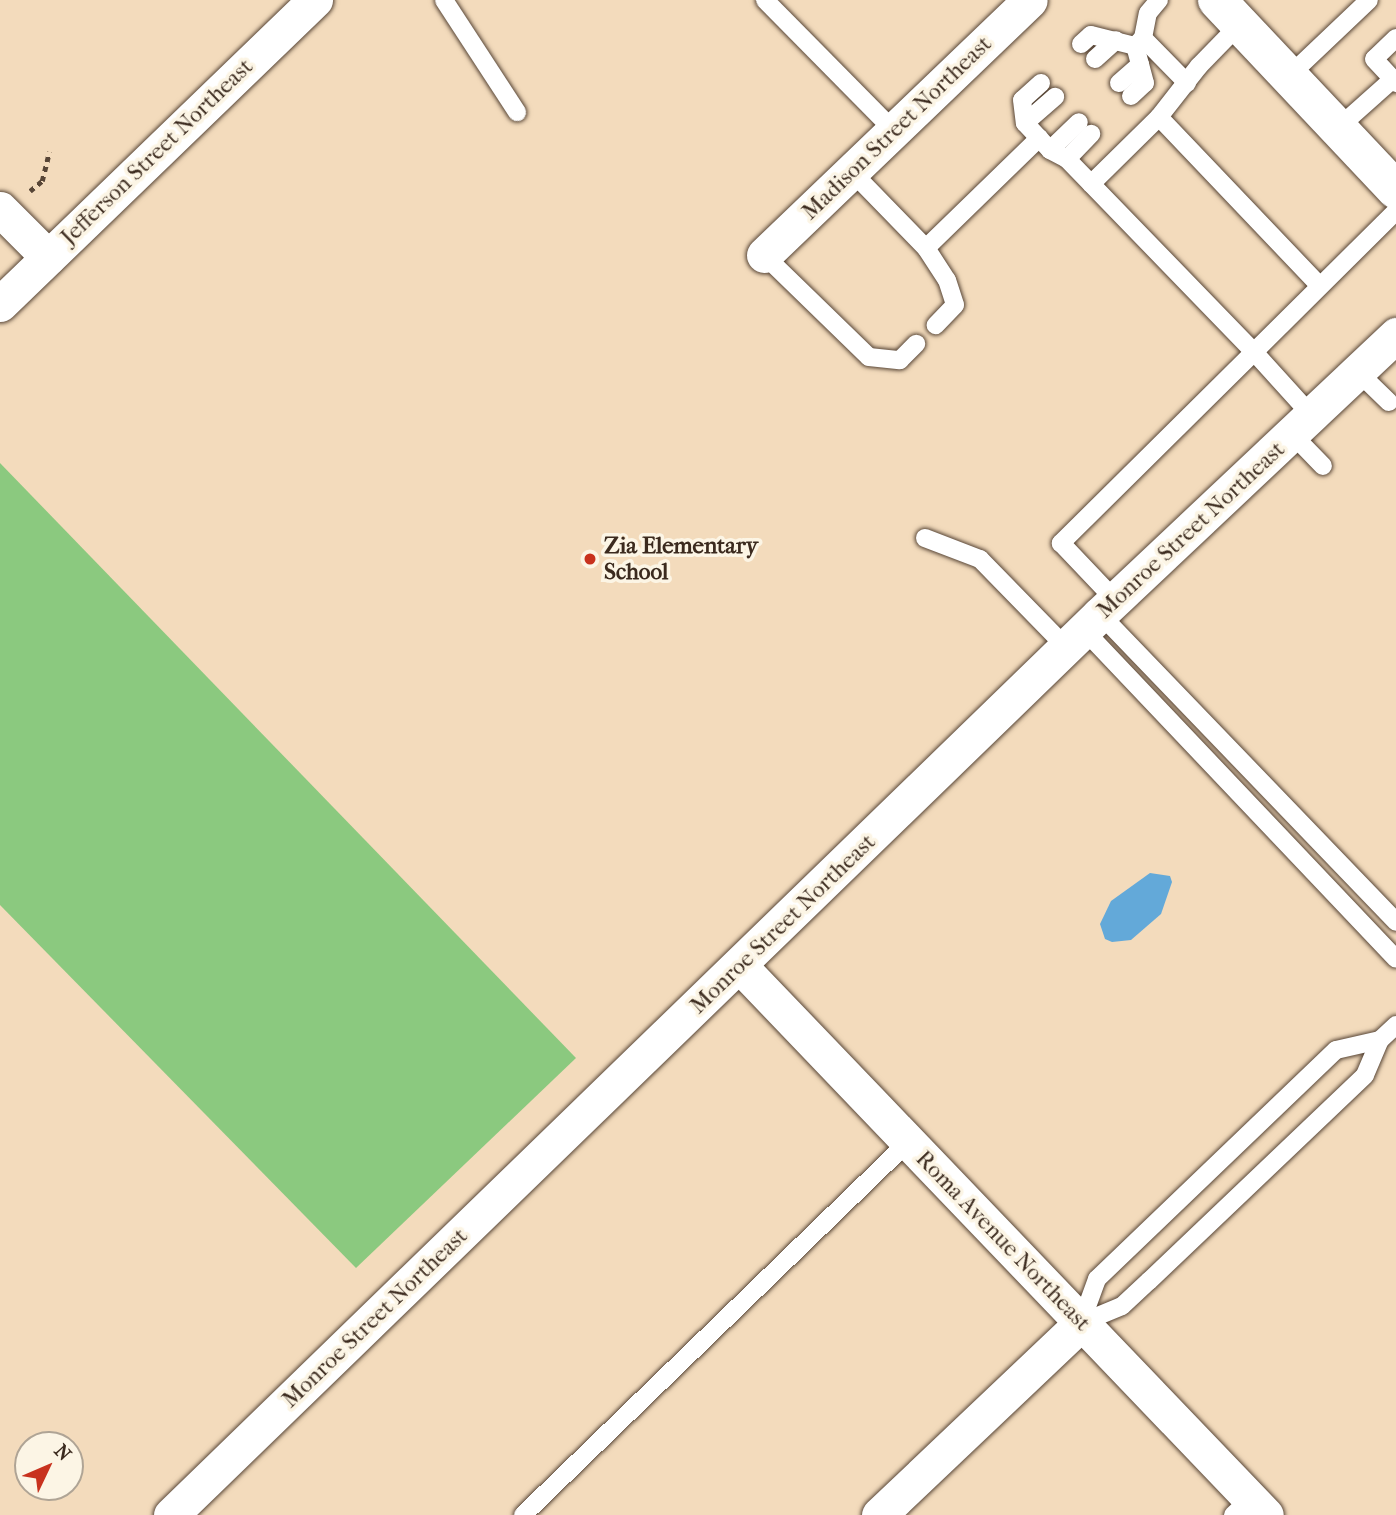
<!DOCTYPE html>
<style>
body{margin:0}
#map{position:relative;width:1396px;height:1515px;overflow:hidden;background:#f3dbbc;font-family:"IM FELL French Canon",serif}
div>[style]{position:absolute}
.green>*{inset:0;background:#8bc97f}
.water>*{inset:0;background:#63a9d9}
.path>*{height:4.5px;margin-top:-2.25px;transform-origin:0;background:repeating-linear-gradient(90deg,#574536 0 5px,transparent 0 10px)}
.roads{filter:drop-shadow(0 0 2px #574536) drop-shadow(0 0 2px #574536)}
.lane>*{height:18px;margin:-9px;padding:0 9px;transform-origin:9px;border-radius:9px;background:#fff}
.street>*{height:35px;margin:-17.5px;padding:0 17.5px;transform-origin:17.5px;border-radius:17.5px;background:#fff}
.secondary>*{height:38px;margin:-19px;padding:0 19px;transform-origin:19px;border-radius:19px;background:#fff}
.dots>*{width:19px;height:19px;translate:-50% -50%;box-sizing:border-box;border:4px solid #fcf5e5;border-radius:50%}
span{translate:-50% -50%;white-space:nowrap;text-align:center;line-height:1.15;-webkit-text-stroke:7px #fcf5e5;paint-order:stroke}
.street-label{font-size:23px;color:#3b2a1e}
.poi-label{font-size:23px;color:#3b2a1e;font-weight:700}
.left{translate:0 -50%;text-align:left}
.north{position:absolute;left:14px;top:1431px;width:70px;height:70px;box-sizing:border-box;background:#fcf5e5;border:2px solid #afa495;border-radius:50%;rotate:46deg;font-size:19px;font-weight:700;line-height:28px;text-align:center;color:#3b2a1e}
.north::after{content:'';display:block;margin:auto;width:24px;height:32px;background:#c8321e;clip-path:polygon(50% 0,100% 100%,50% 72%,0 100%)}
</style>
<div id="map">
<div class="green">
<div style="clip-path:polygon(0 463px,576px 1058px,356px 1268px,0 905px)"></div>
</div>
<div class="water">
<div style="clip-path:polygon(1150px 873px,1170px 876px,1172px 882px,1161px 914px,1131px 940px,1112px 942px,1105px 939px,1100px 924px,1111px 901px)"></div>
</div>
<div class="path">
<div style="left:30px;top:191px;width:16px;rotate:-40deg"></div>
<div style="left:42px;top:181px;width:30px;rotate:-76deg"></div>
</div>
<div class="roads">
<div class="lane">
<div style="left:444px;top:0;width:134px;rotate:56.9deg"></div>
<div style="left:765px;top:0;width:184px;rotate:45.4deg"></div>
<div style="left:1143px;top:38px;width:63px;rotate:45.6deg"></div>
<div style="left:1396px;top:38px;width:30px;rotate:136deg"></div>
<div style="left:1374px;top:59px;width:33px;rotate:47deg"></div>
<div style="left:1081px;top:44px;width:13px;rotate:-42deg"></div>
<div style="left:1091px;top:35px;width:45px;rotate:14deg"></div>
<div style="left:1136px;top:45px;width:10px;rotate:-45deg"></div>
<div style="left:1143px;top:38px;width:25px;rotate:-79deg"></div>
<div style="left:1148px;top:13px;width:17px;rotate:-50deg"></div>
<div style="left:1095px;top:59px;width:28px;rotate:-42deg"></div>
<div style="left:1289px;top:76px;width:110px;rotate:-43.5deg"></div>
<div style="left:1041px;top:83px;width:25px;rotate:138deg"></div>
<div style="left:1022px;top:100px;width:23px;rotate:83deg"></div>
<div style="left:1025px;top:123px;width:37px;rotate:47deg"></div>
<div style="left:1050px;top:150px;width:19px;rotate:28deg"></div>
<div style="left:1067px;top:159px;width:269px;rotate:45.9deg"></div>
<div style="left:1254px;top:352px;width:272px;rotate:135.3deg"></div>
<div style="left:1061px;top:543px;width:79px;rotate:46.5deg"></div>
<div style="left:1119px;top:83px;width:28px;rotate:-41deg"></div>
<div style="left:1131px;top:96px;width:19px;rotate:-43deg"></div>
<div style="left:1145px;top:83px;width:38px;rotate:-105deg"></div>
<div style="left:1159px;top:117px;width:233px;rotate:46.4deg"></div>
<div style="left:1025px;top:123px;width:40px;rotate:-41deg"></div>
<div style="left:1338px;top:128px;width:74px;rotate:-41.7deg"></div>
<div style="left:1050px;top:150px;width:40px;rotate:-44deg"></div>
<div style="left:1067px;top:159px;width:35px;rotate:-46deg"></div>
<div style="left:852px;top:172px;width:106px;rotate:45.8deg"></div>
<div style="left:926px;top:248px;width:38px;rotate:57deg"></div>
<div style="left:947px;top:280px;width:26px;rotate:72deg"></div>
<div style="left:955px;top:305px;width:28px;rotate:134deg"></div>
<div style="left:1091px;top:184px;width:95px;rotate:-44.6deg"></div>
<div style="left:1159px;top:117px;width:65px;rotate:-51.9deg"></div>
<div style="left:1199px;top:66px;width:59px;rotate:-45.7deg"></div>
<div style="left:926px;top:248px;width:158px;rotate:-44.2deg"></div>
<div style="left:764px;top:255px;width:146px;rotate:44.2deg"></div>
<div style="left:869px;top:357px;width:31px;rotate:6deg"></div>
<div style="left:900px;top:360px;width:23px;rotate:-45deg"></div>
<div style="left:1358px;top:372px;width:43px;rotate:44.1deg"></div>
<div style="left:1313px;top:417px;width:88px;rotate:-132.2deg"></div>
<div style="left:1254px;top:352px;width:200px;rotate:-44.8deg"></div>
<div style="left:1293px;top:435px;width:43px;rotate:45.9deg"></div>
<div style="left:925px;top:538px;width:59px;rotate:20.9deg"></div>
<div style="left:980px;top:559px;width:124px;rotate:45.7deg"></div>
<div style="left:1100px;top:614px;width:427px;rotate:46.1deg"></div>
<div style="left:1084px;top:630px;width:453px;rotate:46.5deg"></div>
<div style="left:1081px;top:1323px;width:44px;rotate:-22.5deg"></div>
<div style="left:1122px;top:1306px;width:37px;rotate:-43deg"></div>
<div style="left:1149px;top:1281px;width:298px;rotate:-43.6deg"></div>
<div style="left:1365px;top:1075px;width:38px;rotate:-67deg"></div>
<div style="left:1380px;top:1040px;width:22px;rotate:-43deg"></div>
<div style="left:1081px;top:1323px;width:47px;rotate:-70deg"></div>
<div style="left:1097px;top:1279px;width:331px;rotate:-43.8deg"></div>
<div style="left:1336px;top:1050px;width:45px;rotate:-12.8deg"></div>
<div style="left:523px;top:1515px;width:536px;rotate:-44.09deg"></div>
<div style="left:1233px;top:1515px;width:23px;rotate:-43deg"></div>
</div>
<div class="street">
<div style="left:0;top:209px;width:68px;rotate:45deg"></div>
<div style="left:764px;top:255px;width:368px;rotate:-43.8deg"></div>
<div style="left:0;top:304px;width:438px;rotate:-44deg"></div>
<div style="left:740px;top:966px;width:760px;rotate:46.23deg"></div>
<div style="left:171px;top:1515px;width:1294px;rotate:-44.12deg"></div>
<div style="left:1100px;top:614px;width:407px;rotate:-43.3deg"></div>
<div style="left:879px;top:1515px;width:279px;rotate:-43.5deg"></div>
</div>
<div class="secondary">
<div style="left:1217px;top:0;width:261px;rotate:46.7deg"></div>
</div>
</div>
<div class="dots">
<div style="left:590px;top:559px;background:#c8321e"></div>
</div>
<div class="street-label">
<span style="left:897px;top:128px;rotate:-44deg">Madison Street Northeast</span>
<span style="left:157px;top:152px;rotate:-44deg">Jefferson Street Northeast</span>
<span style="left:1191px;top:530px;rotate:-43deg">Monroe Street Northeast</span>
<span style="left:783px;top:924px;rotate:-44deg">Monroe Street Northeast</span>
<span style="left:1003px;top:1241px;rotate:46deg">Roma Avenue Northeast</span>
<span style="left:375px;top:1318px;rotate:-44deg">Monroe Street Northeast</span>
</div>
<div class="poi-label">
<span class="left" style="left:604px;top:559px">Zia Elementary<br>School</span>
</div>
<div class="north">N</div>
</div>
